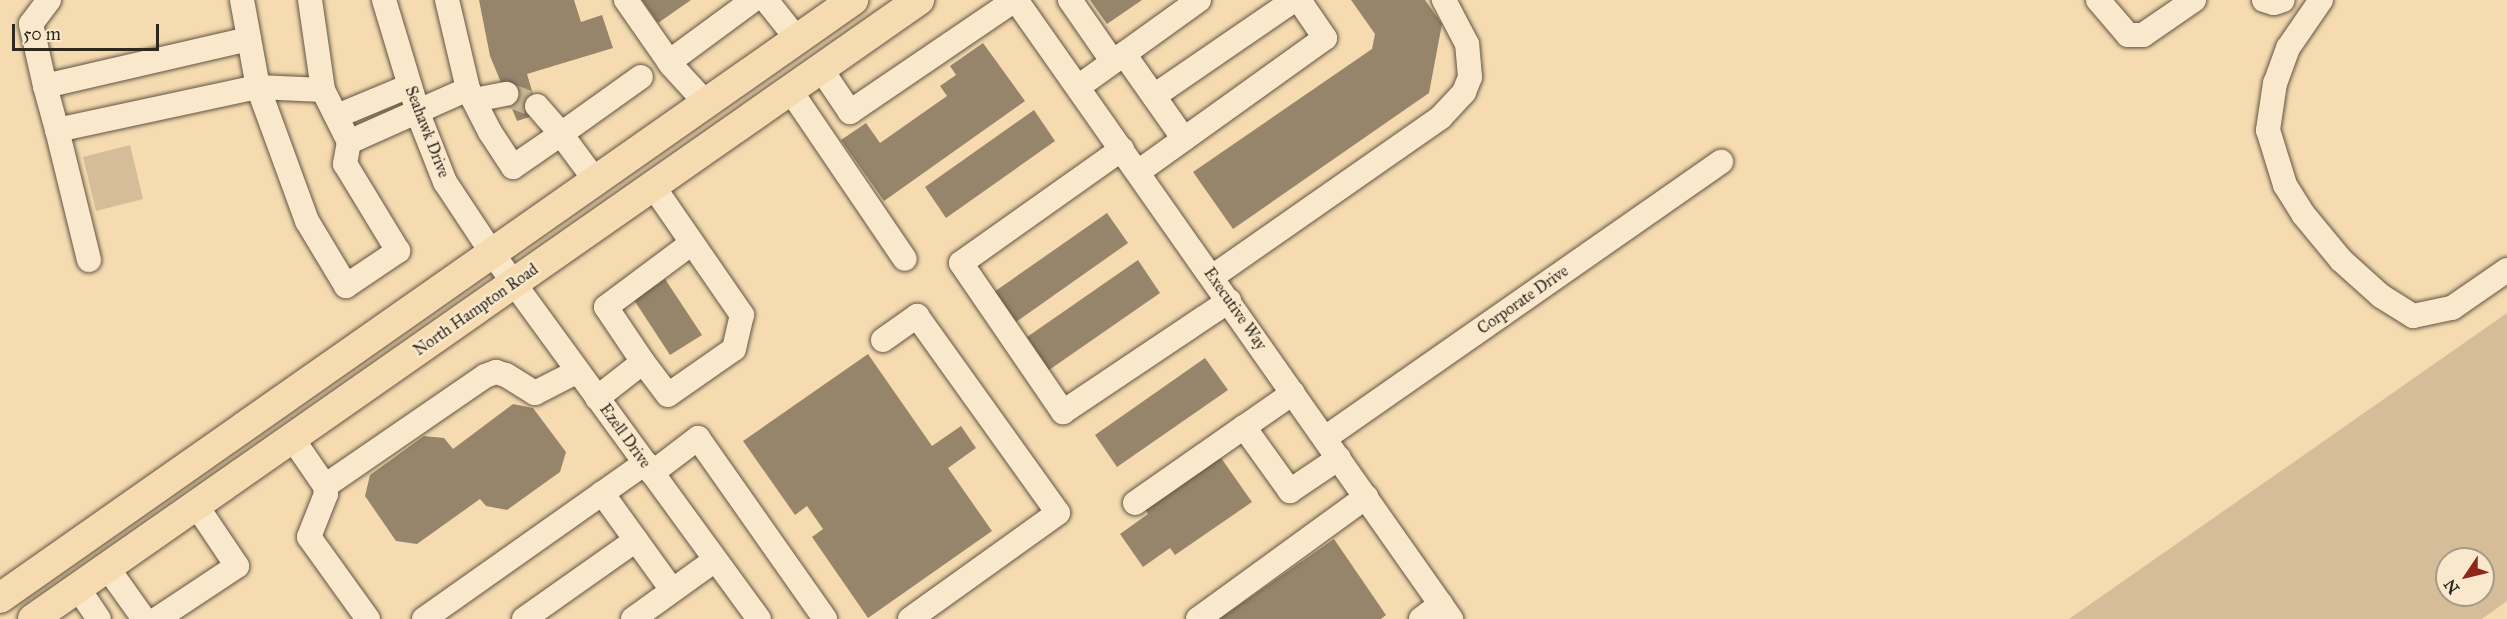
<!DOCTYPE html>
<style>
body{margin:0}
#map{position:relative;width:2507px;height:619px;overflow:hidden;background:#f6dbb1;font-family:"IM FELL Great Primer",serif}
div>[style]{position:absolute}
.green>*{inset:0;background:#d4bd98}
.building>*{inset:0;background:#96856a}
.minor-tunnel>*{height:24px;margin-top:-12px;transform-origin:0;background:repeating-linear-gradient(90deg,#ceb794 0 24px,transparent 0 36px)}
.roads{filter:drop-shadow(0 0 2px #615543) drop-shadow(0 0 2px #615543)}
.minor>*{height:24px;margin:-12px;padding:0 12px;transform-origin:12px;border-radius:12px;background:#f9e8cc}
.major>*{height:30px;margin:-15px;padding:0 15px;transform-origin:15px;border-radius:15px;background:#f6dbb1}
span{translate:-50% -50%;white-space:nowrap;text-align:center;line-height:1.15;-webkit-text-stroke:5px #f9e8cc;paint-order:stroke}
.street-label{font-size:16px;color:#2f281e}
.north{position:absolute;left:2435px;top:547px;width:60px;height:60px;box-sizing:border-box;background:#f9e8cc;border:2px solid #a89b86;border-radius:50%;rotate:235deg;font-size:16px;font-weight:700;line-height:24px;text-align:center;color:#2f281e}
.north::after{content:'';display:block;margin:auto;width:21px;height:27px;background:#8f2418;clip-path:polygon(50% 0,100% 100%,50% 72%,0 100%)}
.scale{position:absolute;left:12px;top:24px;width:147px;height:27px;box-sizing:border-box;border:3px solid #2f281e;border-top:0;padding-left:8px;font-size:18px;line-height:21px;white-space:nowrap;color:#2f281e;-webkit-text-stroke:4px #f9e8cc;paint-order:stroke}
</style>
<div id="map">
<div class="green">
<div style="clip-path:polygon(130px 145px,143px 199px,96px 211px,83px 157px)"></div>
<div style="clip-path:polygon(evenodd,2507px 313px,2507px 601px,2482px 619px,2069px 619px,2507px 313px,2447px 559px,2483px 559px,2483px 595px,2447px 595px,2447px 559px)"></div>
</div>
<div class="building">
<div style="clip-path:polygon(479px 0,574px 0,581px 22px,602px 15px,613px 48px,527px 74px,539px 114px,517px 121px,490px 56px)"></div>
<div style="clip-path:polygon(642px 0,691px 0,658px 23px)"></div>
<div style="clip-path:polygon(1090px 0,1142px 0,1107px 24px)"></div>
<div style="clip-path:polygon(1351px 0,1425px 0,1442px 24px,1429px 93px,1233px 229px,1193px 172px,1372px 49px,1375px 34px)"></div>
<div style="clip-path:polygon(983px 43px,1025px 101px,884px 201px,841px 140px,866px 123px,880px 143px,947px 96px,940px 86px,956px 75px,950px 66px)"></div>
<div style="clip-path:polygon(1034px 110px,1055px 141px,946px 218px,925px 187px)"></div>
<div style="clip-path:polygon(1107px 213px,1128px 243px,1016px 322px,994px 292px)"></div>
<div style="clip-path:polygon(1138px 260px,1160px 293px,1049px 370px,1027px 337px)"></div>
<div style="clip-path:polygon(665px 279px,702px 335px,670px 355px,634px 300px)"></div>
<div style="clip-path:polygon(868px 354px,932px 446px,961px 426px,976px 448px,948px 468px,992px 531px,868px 618px,812px 537px,823px 529px,807px 506px,795px 515px,743px 441px)"></div>
<div style="clip-path:polygon(1205px 358px,1228px 390px,1117px 467px,1095px 435px)"></div>
<div style="clip-path:polygon(513px 404px,533px 408px,566px 452px,560px 472px,507px 510px,486px 506px,480px 499px,417px 544px,396px 541px,365px 496px,370px 475px,424px 436px,444px 438px,453px 449px)"></div>
<div style="clip-path:polygon(1219px 455px,1252px 502px,1175px 555px,1170px 548px,1143px 567px,1120px 534px,1148px 514px,1143px 506px)"></div>
<div style="clip-path:polygon(1334px 539px,1386px 615px,1381px 619px,1219px 619px)"></div>
</div>
<div class="minor-tunnel">
<div style="left:506px;top:94px;width:33px;rotate:21deg"></div>
</div>
<div class="roads">
<div class="minor">
<div style="left:49px;top:0;width:30px;rotate:127deg"></div>
<div style="left:31px;top:24px;width:64px;rotate:77.3deg"></div>
<div style="left:45px;top:86px;width:209px;rotate:-13deg"></div>
<div style="left:242px;top:0;width:88px;rotate:79.6deg"></div>
<div style="left:258px;top:87px;width:143px;rotate:69.9deg"></div>
<div style="left:307px;top:221px;width:76px;rotate:59deg"></div>
<div style="left:346px;top:286px;width:63px;rotate:-33.9deg"></div>
<div style="left:398px;top:251px;width:102px;rotate:-121.3deg"></div>
<div style="left:345px;top:164px;width:22px;rotate:-80deg"></div>
<div style="left:349px;top:142px;width:58px;rotate:-116.6deg"></div>
<div style="left:384px;top:0;width:121px;rotate:73.2deg"></div>
<div style="left:419px;top:116px;width:71px;rotate:68.5deg"></div>
<div style="left:445px;top:182px;width:85px;rotate:56.5deg"></div>
<div style="left:492px;top:253px;width:453px;rotate:53.9deg"></div>
<div style="left:447px;top:0;width:91px;rotate:76.7deg"></div>
<div style="left:626px;top:0;width:80px;rotate:55.1deg"></div>
<div style="left:672px;top:66px;width:50px;rotate:47.4deg"></div>
<div style="left:766px;top:0;width:50px;rotate:51.5deg"></div>
<div style="left:1016px;top:0;width:757px;rotate:54.9deg"></div>
<div style="left:1070px;top:0;width:75px;rotate:55.3deg"></div>
<div style="left:2098px;top:0;width:46px;rotate:49.4deg"></div>
<div style="left:2128px;top:35px;width:15px"></div>
<div style="left:2143px;top:35px;width:62px;rotate:-34.5deg"></div>
<div style="left:2264px;top:0;width:10px;rotate:17deg"></div>
<div style="left:2274px;top:3px;width:9px;rotate:-18deg"></div>
<div style="left:2321px;top:0;width:58px;rotate:124.5deg"></div>
<div style="left:2288px;top:48px;width:37px;rotate:110deg"></div>
<div style="left:2275px;top:83px;width:48px;rotate:98.5deg"></div>
<div style="left:2268px;top:130px;width:58px;rotate:72.8deg"></div>
<div style="left:2285px;top:185px;width:34px;rotate:58deg"></div>
<div style="left:2303px;top:214px;width:60px;rotate:50.4deg"></div>
<div style="left:2341px;top:260px;width:54px;rotate:42deg"></div>
<div style="left:2381px;top:296px;width:38px;rotate:32deg"></div>
<div style="left:2413px;top:316px;width:40px;rotate:-12deg"></div>
<div style="left:2452px;top:308px;width:67px;rotate:-34.6deg"></div>
<div style="left:1124px;top:54px;width:104px;rotate:54.8deg"></div>
<div style="left:669px;top:62px;width:104px;rotate:-36.4deg"></div>
<div style="left:821px;top:69px;width:52px;rotate:56deg"></div>
<div style="left:850px;top:112px;width:199px;rotate:-34.2deg"></div>
<div style="left:45px;top:86px;width:46px;rotate:74.7deg"></div>
<div style="left:1078px;top:87px;width:149px;rotate:-35.7deg"></div>
<div style="left:790px;top:90px;width:204px;rotate:55.8deg"></div>
<div style="left:1154px;top:96px;width:170px;rotate:-34.4deg"></div>
<div style="left:474px;top:100px;width:33px;rotate:-11deg"></div>
<div style="left:537px;top:106px;width:37px;rotate:49deg"></div>
<div style="left:561px;top:134px;width:98px;rotate:-35.5deg"></div>
<div style="left:337px;top:116px;width:78px;rotate:-22.6deg"></div>
<div style="left:349px;top:142px;width:130px;rotate:-24deg"></div>
<div style="left:468px;top:89px;width:48px;rotate:62.9deg"></div>
<div style="left:490px;top:132px;width:42px;rotate:56.7deg"></div>
<div style="left:513px;top:167px;width:58px;rotate:-34.5deg"></div>
<div style="left:561px;top:134px;width:57px;rotate:53.5deg"></div>
<div style="left:1122px;top:149px;width:197px;rotate:144.7deg"></div>
<div style="left:961px;top:263px;width:181px;rotate:55.6deg"></div>
<div style="left:1063px;top:412px;width:200px;rotate:-33.8deg"></div>
<div style="left:1138px;top:172px;width:230px;rotate:-35.6deg"></div>
<div style="left:1325px;top:38px;width:46px;rotate:-124.4deg"></div>
<div style="left:89px;top:260px;width:134px;rotate:-103.8deg"></div>
<div style="left:57px;top:130px;width:206px;rotate:-12.1deg"></div>
<div style="left:258px;top:87px;width:65px;rotate:2.6deg"></div>
<div style="left:323px;top:90px;width:91px;rotate:-98.2deg"></div>
<div style="left:1212px;top:277px;width:279px;rotate:-34.9deg"></div>
<div style="left:1441px;top:117px;width:34px;rotate:-47deg"></div>
<div style="left:1464px;top:92px;width:16px;rotate:-68deg"></div>
<div style="left:1470px;top:77px;width:33px;rotate:-95deg"></div>
<div style="left:1467px;top:44px;width:50px;rotate:-117.6deg"></div>
<div style="left:883px;top:340px;width:42px;rotate:-35.2deg"></div>
<div style="left:917px;top:316px;width:242px;rotate:54.4deg"></div>
<div style="left:1058px;top:513px;width:182px;rotate:144.4deg"></div>
<div style="left:643px;top:362px;width:66px;rotate:-123.9deg"></div>
<div style="left:606px;top:307px;width:107px;rotate:-36.7deg"></div>
<div style="left:1293px;top:393px;width:60px;rotate:145.2deg"></div>
<div style="left:1244px;top:427px;width:79px;rotate:54.3deg"></div>
<div style="left:1290px;top:491px;width:59px;rotate:-34deg"></div>
<div style="left:597px;top:398px;width:58px;rotate:-38deg"></div>
<div style="left:643px;top:362px;width:41px;rotate:52.9deg"></div>
<div style="left:668px;top:395px;width:80px;rotate:-34.9deg"></div>
<div style="left:734px;top:349px;width:35px;rotate:-77deg"></div>
<div style="left:742px;top:315px;width:157px;rotate:-124.6deg"></div>
<div style="left:292px;top:438px;width:58px;rotate:55.5deg"></div>
<div style="left:325px;top:486px;width:8px;rotate:83deg"></div>
<div style="left:326px;top:494px;width:46px;rotate:111.6deg"></div>
<div style="left:309px;top:537px;width:101px;rotate:54.3deg"></div>
<div style="left:1325px;top:438px;width:483px;rotate:-34.9deg"></div>
<div style="left:652px;top:473px;width:58px;rotate:-37.3deg"></div>
<div style="left:698px;top:438px;width:221px;rotate:54.9deg"></div>
<div style="left:325px;top:486px;width:194px;rotate:-34.5deg"></div>
<div style="left:485px;top:376px;width:12px;rotate:-20deg"></div>
<div style="left:496px;top:372px;width:10px;rotate:17deg"></div>
<div style="left:506px;top:375px;width:34px;rotate:32deg"></div>
<div style="left:535px;top:393px;width:48px;rotate:-27.1deg"></div>
<div style="left:602px;top:493px;width:120px;rotate:54.2deg"></div>
<div style="left:1135px;top:503px;width:133px;rotate:-34.9deg"></div>
<div style="left:107px;top:567px;width:64px;rotate:54.6deg"></div>
<div style="left:78px;top:588px;width:37px;rotate:56deg"></div>
<div style="left:157px;top:619px;width:96px;rotate:-33.5deg"></div>
<div style="left:237px;top:566px;width:73px;rotate:-123.9deg"></div>
<div style="left:424px;top:619px;width:271px;rotate:-35.2deg"></div>
<div style="left:524px;top:619px;width:137px;rotate:-35.2deg"></div>
<div style="left:633px;top:619px;width:101px;rotate:-35.7deg"></div>
<div style="left:1198px;top:619px;width:208px;rotate:-36deg"></div>
<div style="left:1421px;top:619px;width:25px;rotate:-37deg"></div>
</div>
<div class="major">
<div style="left:0;top:598px;width:1042px;rotate:-35.03deg"></div>
<div style="left:33px;top:619px;width:1081px;rotate:-34.94deg"></div>
</div>
</div>
<div class="street-label">
<span style="left:427px;top:132px;rotate:69deg">Seahawk Drive</span>
<span style="left:1523px;top:300px;rotate:-35deg">Corporate Drive</span>
<span style="left:1235px;top:309px;rotate:55deg">Executive Way</span>
<span style="left:476px;top:310px;rotate:-35deg">North Hampton Road</span>
<span style="left:625px;top:436px;rotate:54deg">Ezell Drive</span>
</div>
<div class="north">N</div>
<div class="scale">50 m</div>
</div>
